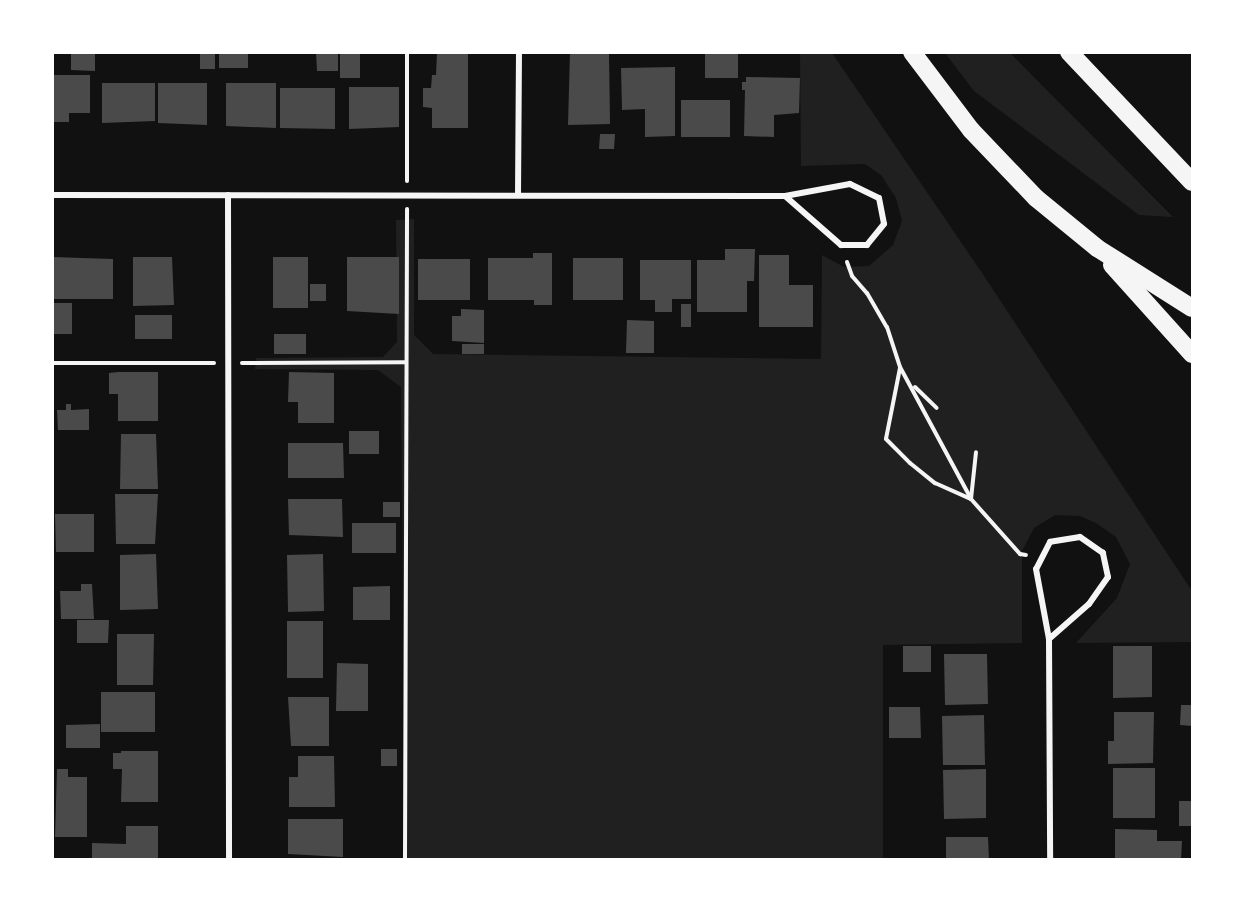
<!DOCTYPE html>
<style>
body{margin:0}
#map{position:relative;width:1245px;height:912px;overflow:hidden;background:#111;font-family:Lato,sans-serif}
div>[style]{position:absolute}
.green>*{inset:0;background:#202020}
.building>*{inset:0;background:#4a4a4a}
.path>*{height:4px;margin:-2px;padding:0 2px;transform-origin:2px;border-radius:2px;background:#f5f5f5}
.minor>*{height:6px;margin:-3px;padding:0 3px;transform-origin:3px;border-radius:3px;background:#f5f5f5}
.motorway>*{height:18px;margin:-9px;padding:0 9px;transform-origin:9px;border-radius:9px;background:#f5f5f5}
span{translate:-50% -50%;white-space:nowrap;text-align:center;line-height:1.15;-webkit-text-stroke:4.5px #fff;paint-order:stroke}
.frame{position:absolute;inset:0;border:54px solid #fff;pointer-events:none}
</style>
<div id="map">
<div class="green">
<div style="clip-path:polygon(800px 53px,832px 53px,982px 273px,1192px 591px,1192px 642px,1076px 643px,1117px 598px,1130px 564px,1116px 537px,1096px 523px,1080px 516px,1055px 515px,1034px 528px,1022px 551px,1022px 643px,883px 645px,883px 859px,405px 859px,401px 387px,378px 370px,255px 369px,256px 358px,383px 357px,397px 342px,396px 220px,414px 219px,414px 335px,433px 354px,821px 359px,822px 255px,844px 267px,869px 266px,893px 245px,902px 221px,896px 198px,881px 175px,865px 164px,801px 166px)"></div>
<div style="clip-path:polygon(945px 53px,1010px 53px,1173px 217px,1139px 215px,974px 91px)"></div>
</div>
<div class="building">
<div style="clip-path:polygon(71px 52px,95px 52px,95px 71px,71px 70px)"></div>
<div style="clip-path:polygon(200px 52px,215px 52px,215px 69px,200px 69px)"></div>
<div style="clip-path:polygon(219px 52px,248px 52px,248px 68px,219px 68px)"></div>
<div style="clip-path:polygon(316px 52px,338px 52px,338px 71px,317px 71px)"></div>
<div style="clip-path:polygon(340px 52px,360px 52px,360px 78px,340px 78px)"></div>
<div style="clip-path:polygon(437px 52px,468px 52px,468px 128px,432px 128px,432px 108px,423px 107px,423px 88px,431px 88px,432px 75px,436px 75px)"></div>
<div style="clip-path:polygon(570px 52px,609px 52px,610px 124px,568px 125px)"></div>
<div style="clip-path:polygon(705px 52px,738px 52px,738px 78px,705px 78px)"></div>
<div style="clip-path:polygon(675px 67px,675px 136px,645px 137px,645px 109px,622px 110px,621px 68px)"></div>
<div style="clip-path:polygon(52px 75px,90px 75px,90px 113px,69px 113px,69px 122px,52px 122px)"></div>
<div style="clip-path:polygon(746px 77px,800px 78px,799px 113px,774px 115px,774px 137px,744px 136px,745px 90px,742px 90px,742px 82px,746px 82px)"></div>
<div style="clip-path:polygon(102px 83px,155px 83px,155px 121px,102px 123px)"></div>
<div style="clip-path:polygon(158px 83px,207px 83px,207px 125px,158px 123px)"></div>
<div style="clip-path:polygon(226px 83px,276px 83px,276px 128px,226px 126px)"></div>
<div style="clip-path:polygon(349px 87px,399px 87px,399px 127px,349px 129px)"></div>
<div style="clip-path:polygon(280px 88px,335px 88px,335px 129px,280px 128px)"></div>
<div style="clip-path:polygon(681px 100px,730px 100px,730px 137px,681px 137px)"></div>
<div style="clip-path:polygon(600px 134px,615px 134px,614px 149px,599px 149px)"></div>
<div style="clip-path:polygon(725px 249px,755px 249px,754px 281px,747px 281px,747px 312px,697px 312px,697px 260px,725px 260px)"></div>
<div style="clip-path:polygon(533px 253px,552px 253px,552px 305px,534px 305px,534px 300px,488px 300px,488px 258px,533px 258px)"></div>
<div style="clip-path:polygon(759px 255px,789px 255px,789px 285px,813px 285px,813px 327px,759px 327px)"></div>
<div style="clip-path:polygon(52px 257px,113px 259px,113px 299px,52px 299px)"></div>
<div style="clip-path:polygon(133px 257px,172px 257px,174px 305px,133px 306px)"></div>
<div style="clip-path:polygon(273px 257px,308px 257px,308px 308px,273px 308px)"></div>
<div style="clip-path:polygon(347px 257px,399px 257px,399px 314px,347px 311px)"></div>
<div style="clip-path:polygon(573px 258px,623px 258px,623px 300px,573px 300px)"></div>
<div style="clip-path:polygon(418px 259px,470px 259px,470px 300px,418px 300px)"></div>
<div style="clip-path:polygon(640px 260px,691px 260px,691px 299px,672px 299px,672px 312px,655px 312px,655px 300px,640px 300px)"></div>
<div style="clip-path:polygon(310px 284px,326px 284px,326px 301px,310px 301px)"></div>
<div style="clip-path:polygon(52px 303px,72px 303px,72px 334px,52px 334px)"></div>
<div style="clip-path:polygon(681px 304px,691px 304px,691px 327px,681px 327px)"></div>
<div style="clip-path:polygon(461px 309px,484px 310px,484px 343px,452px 341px,452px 316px,461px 316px)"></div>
<div style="clip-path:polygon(135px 315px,172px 315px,172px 339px,135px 339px)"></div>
<div style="clip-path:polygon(627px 320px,654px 321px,654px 353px,626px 353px)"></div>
<div style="clip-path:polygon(274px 334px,306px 334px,306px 354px,274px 354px)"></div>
<div style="clip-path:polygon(462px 344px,484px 344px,484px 354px,462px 354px)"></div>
<div style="clip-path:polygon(118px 372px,158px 372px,158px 421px,118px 421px,118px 394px,109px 394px,109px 373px)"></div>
<div style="clip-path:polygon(289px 372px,334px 373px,334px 423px,298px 423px,298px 402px,288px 402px)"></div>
<div style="clip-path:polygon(66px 404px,71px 404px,71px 410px,89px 409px,89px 430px,58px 430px,57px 410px,66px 410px)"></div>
<div style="clip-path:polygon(349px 431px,379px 431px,379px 454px,349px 454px)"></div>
<div style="clip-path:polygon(121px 434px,156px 434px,158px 489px,120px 489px)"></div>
<div style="clip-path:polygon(288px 443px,343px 443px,344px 478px,288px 478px)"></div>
<div style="clip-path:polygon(115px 494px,158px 494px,155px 544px,116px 544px)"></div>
<div style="clip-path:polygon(288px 499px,342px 499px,343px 537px,289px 535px)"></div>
<div style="clip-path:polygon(383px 502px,400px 502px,400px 517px,383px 517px)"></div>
<div style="clip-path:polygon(55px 514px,94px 514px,94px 552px,56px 552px)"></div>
<div style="clip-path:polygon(352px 523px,396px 523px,396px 553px,352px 553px)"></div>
<div style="clip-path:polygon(156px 554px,158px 609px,120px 610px,120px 555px)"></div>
<div style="clip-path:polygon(323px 554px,324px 611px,288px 612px,287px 555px)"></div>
<div style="clip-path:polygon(81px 584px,92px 584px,94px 619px,61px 619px,60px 591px,81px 591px)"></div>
<div style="clip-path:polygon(390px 586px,390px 620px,353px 620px,353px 587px)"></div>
<div style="clip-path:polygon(77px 620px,109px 620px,108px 643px,77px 643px)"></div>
<div style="clip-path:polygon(287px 621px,323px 621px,323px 678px,287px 678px)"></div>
<div style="clip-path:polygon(117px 634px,154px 634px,153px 685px,117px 685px)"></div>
<div style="clip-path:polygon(903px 646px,931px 646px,931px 672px,903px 672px)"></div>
<div style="clip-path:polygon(1113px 646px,1152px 646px,1152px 697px,1113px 698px)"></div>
<div style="clip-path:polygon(944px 654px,987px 654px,988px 704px,945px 705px)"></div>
<div style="clip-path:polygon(337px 663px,368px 664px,368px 711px,336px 711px)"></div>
<div style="clip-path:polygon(101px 692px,155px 692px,155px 732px,101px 732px)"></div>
<div style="clip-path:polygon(288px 697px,329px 697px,329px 746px,291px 746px)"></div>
<div style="clip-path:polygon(1181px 705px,1192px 705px,1192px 726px,1180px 725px)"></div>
<div style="clip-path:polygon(889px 707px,920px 707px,921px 738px,889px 738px)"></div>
<div style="clip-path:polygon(1114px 712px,1154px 712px,1153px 763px,1108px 764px,1108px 741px,1114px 741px)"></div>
<div style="clip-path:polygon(984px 715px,985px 765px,943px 765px,942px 716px)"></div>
<div style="clip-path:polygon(100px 724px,100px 748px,66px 748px,66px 725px)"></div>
<div style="clip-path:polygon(381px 749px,397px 749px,397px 766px,381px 766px)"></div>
<div style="clip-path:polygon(121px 751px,158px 751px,158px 802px,121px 802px,122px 769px,113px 769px,113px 753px,121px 753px)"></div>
<div style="clip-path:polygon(298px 756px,334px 756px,335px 807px,289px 807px,289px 777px,298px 777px)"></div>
<div style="clip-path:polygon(1113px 768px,1155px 768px,1155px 818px,1113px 818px)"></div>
<div style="clip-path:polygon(57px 769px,68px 769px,68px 777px,87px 777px,87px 837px,55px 837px)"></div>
<div style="clip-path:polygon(986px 769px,986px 818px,944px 819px,943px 770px)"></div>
<div style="clip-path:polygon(1179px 801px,1192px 801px,1192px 826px,1179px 826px)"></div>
<div style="clip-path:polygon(288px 819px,343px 819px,343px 857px,288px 854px)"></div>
<div style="clip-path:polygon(126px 826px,158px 826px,158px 860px,92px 860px,92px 843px,126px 844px)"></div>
<div style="clip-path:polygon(1115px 829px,1157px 830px,1157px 841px,1182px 841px,1181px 860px,1115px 860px)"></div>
<div style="clip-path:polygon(946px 837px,988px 837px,989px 860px,946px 860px)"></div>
</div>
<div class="path">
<div style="left:407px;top:52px;width:129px;rotate:90deg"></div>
<div style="left:847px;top:262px;width:15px;rotate:70deg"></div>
<div style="left:852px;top:276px;width:23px;rotate:49deg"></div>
<div style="left:867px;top:293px;width:39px;rotate:60deg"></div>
<div style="left:887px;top:327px;width:42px;rotate:72deg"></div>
<div style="left:900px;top:367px;width:150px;rotate:61.7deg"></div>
<div style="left:971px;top:499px;width:74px;rotate:48.3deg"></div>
<div style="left:1020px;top:554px;width:6px;rotate:9deg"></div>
<div style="left:52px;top:363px;width:162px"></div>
<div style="left:242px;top:363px;width:164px;rotate:-0.3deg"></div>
<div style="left:900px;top:368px;width:72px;rotate:101.2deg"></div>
<div style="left:886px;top:439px;width:34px;rotate:45deg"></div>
<div style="left:910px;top:463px;width:32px;rotate:39deg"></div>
<div style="left:935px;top:483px;width:39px;rotate:24deg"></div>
<div style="left:971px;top:499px;width:47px;rotate:-83.9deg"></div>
<div style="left:915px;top:387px;width:30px;rotate:44deg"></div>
<div style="left:405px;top:860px;width:651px;rotate:-89.82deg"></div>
</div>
<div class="minor">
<div style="left:52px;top:195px;width:733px;rotate:0.08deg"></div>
<div style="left:785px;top:196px;width:66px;rotate:-10.5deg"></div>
<div style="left:850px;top:184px;width:32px;rotate:26deg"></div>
<div style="left:879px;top:198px;width:26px;rotate:79deg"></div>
<div style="left:884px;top:224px;width:27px;rotate:129deg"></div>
<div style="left:867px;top:245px;width:26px;rotate:180deg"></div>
<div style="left:841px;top:245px;width:74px;rotate:-138.8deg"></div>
<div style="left:228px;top:195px;width:665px;rotate:89.91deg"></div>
<div style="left:518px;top:195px;width:143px;rotate:-89.6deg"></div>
<div style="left:1049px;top:639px;width:53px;rotate:-41.2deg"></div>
<div style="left:1089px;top:604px;width:33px;rotate:-55deg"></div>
<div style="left:1108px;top:577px;width:25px;rotate:-102deg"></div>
<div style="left:1103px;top:553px;width:28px;rotate:-145deg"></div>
<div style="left:1080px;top:537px;width:30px;rotate:171deg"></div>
<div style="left:1050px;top:542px;width:30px;rotate:117deg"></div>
<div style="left:1036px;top:569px;width:71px;rotate:79.5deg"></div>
<div style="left:1049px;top:639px;width:221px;rotate:89.7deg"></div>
</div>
<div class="motorway">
<div style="left:912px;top:52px;width:98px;rotate:52.9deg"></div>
<div style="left:971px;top:130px;width:94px;rotate:46.3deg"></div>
<div style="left:1036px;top:198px;width:79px;rotate:39.3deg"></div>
<div style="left:1097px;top:248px;width:112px;rotate:32.3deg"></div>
<div style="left:1069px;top:52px;width:179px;rotate:46.6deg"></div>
<div style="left:1112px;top:265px;width:120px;rotate:48deg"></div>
</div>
<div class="frame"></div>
</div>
